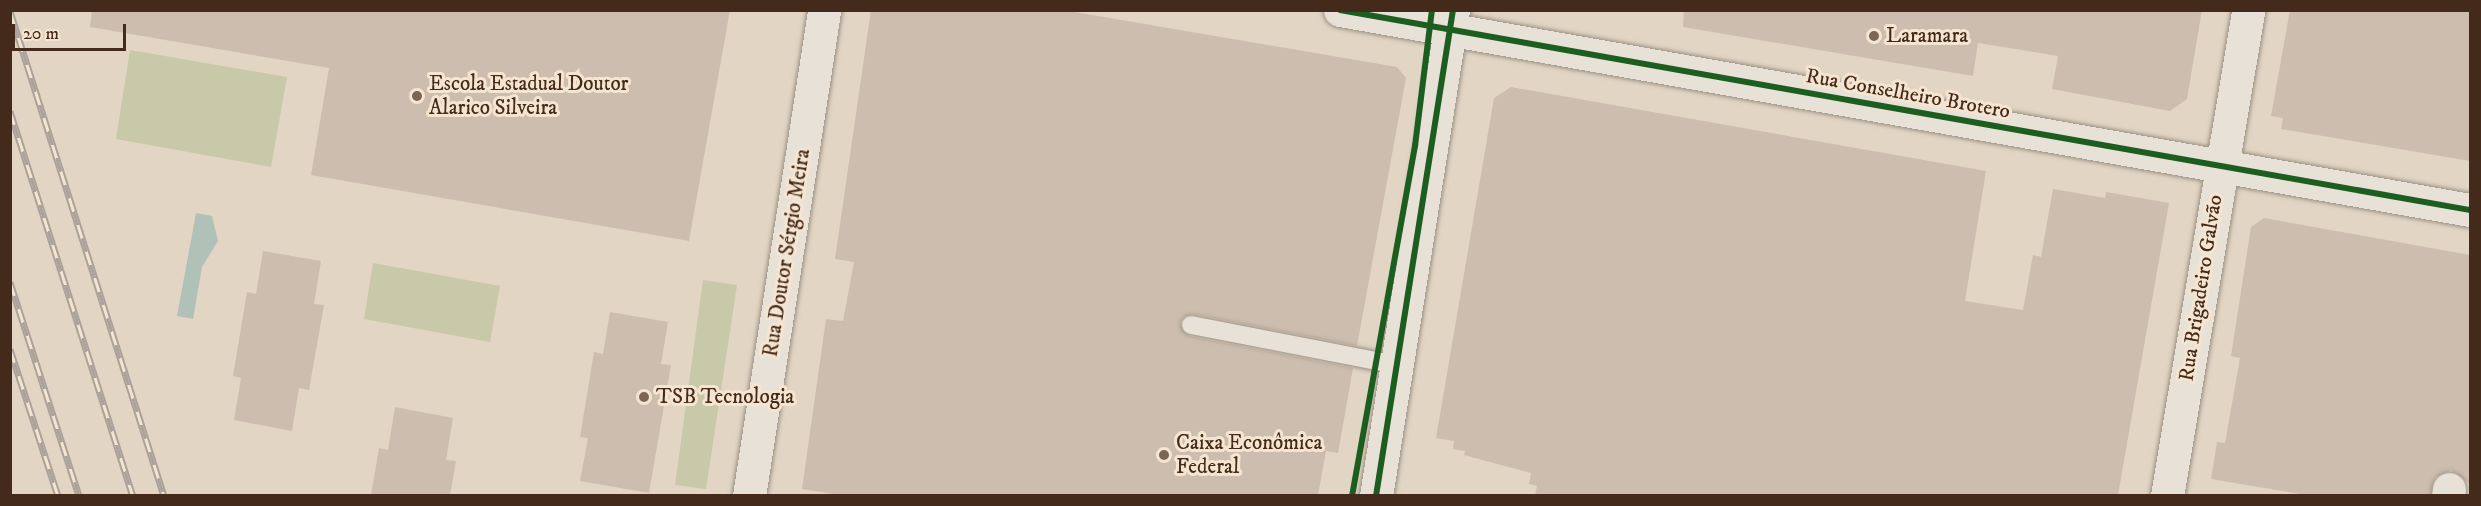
<!DOCTYPE html>
<meta charset="utf-8">
<style>
body{margin:0}
#map{position:relative;width:2481px;height:506px;overflow:hidden;background:#e2d5c3;font-family:"IM FELL DW Pica",serif}
div>[style]{position:absolute}
.green>*{inset:0;background:#c8c9a9}
.water>*{inset:0;background:#b0c1b7}
.building>*{inset:0;background:#cdbdae}
.roads{filter:drop-shadow(0 0 2px #9a9084) drop-shadow(0 0 2px #9a9084)}
.service>*{height:18px;margin:-9px;padding:0 9px;transform-origin:9px;border-radius:9px;background:#e8e1d8}
.minor>*{height:33px;margin:-16.5px;padding:0 16.5px;transform-origin:16.5px;border-radius:16.5px;background:#e8e1d8}
.tertiary>*{height:33px;margin:-16.5px;padding:0 16.5px;transform-origin:16.5px;border-radius:16.5px;background:#e8e1d8}
.rail>*{height:7px;margin-top:-3.5px;transform-origin:0;background:repeating-linear-gradient(90deg,#f5e5d0 0 14px,#aba39b 0 28px);box-sizing:border-box;border-block:2px solid #aba39b}
.cycleway>*{height:6px;margin:-3px;padding:0 3px;transform-origin:3px;border-radius:3px;background:#1b5e20}
.dots>*{width:16px;height:16px;translate:-50% -50%;box-sizing:border-box;border:3px solid #f5e5d0;border-radius:50%}
span{translate:-50% -50%;white-space:nowrap;text-align:center;line-height:1.15;-webkit-text-stroke:6px #f5e5d0;paint-order:stroke}
.poi-label{font-size:21px;color:#442a1a}
.left{translate:0 -50%;text-align:left}
.street-label{font-size:21px;color:#442a1a}
.frame{position:absolute;inset:0;border:12px solid #442a1a;pointer-events:none}
.scale{position:absolute;left:12px;top:24px;width:114px;height:27px;box-sizing:border-box;border:3px solid #442a1a;border-top:0;padding-left:8px;font-size:18px;line-height:21px;white-space:nowrap;color:#442a1a;-webkit-text-stroke:4px #f5e5d0;paint-order:stroke}
</style>
<div id="map">
<div class="green">
<div style="clip-path:polygon(130px 50px,287px 77px,271px 167px,116px 139px)"></div>
<div style="clip-path:polygon(373px 263px,500px 286px,490px 342px,364px 319px)"></div>
<div style="clip-path:polygon(703px 280px,737px 285px,706px 489px,675px 485px)"></div>
</div>
<div class="water">
<div style="clip-path:polygon(196px 213px,212px 216px,218px 241px,202px 267px,193px 319px,177px 316px)"></div>
</div>
<div class="building">
<div style="clip-path:polygon(92px 10px,730px 10px,689px 241px,311px 175px,329px 68px,90px 27px)"></div>
<div style="clip-path:polygon(871px 10px,1063px 10px,1397px 67px,1406px 78px,1357px 346px,1193px 314px,1183px 317px,1180px 323px,1189px 336px,1353px 368px,1338px 453px,1326px 451px,1318px 495px,840px 495px,802px 489px,826px 319px,843px 321px,854px 262px,835px 259px)"></div>
<div style="clip-path:polygon(1684px 10px,2202px 10px,2187px 99px,2170px 111px,2052px 89px,2058px 56px,1978px 43px,1973px 76px,1683px 27px)"></div>
<div style="clip-path:polygon(2290px 10px,2470px 10px,2470px 161px,2281px 129px,2283px 118px,2271px 116px)"></div>
<div style="clip-path:polygon(1511px 87px,1986px 171px,1965px 301px,2023px 310px,2033px 255px,2041px 257px,2053px 189px,2105px 198px,2106px 192px,2169px 203px,2118px 495px,1535px 495px,1537px 486px,1529px 484px,1531px 473px,1464px 455px,1465px 451px,1453px 449px,1454px 441px,1436px 438px,1494px 98px)"></div>
<div style="clip-path:polygon(2264px 218px,2470px 255px,2470px 484px,2451px 470px,2435px 477px,2430px 495px,2306px 495px,2211px 479px,2217px 442px,2225px 443px,2240px 358px,2231px 356px,2251px 227px)"></div>
<div style="clip-path:polygon(263px 251px,321px 261px,314px 304px,324px 305px,309px 390px,299px 388px,292px 431px,234px 420px,241px 378px,233px 376px,247px 292px,256px 294px)"></div>
<div style="clip-path:polygon(610px 312px,668px 322px,661px 364px,671px 365px,649px 493px,580px 481px,588px 438px,580px 437px,594px 352px,603px 354px)"></div>
<div style="clip-path:polygon(395px 407px,453px 418px,446px 460px,456px 461px,450px 495px,371px 495px,379px 448px,388px 450px)"></div>
</div>
<div class="roads">
<div class="service">
<div style="left:1191px;top:325px;width:210px;rotate:11deg"></div>
</div>
<div class="minor">
<div style="left:1340px;top:10px;width:1148px;rotate:10.04deg"></div>
<div style="left:749px;top:496px;width:492px;rotate:-81.2deg"></div>
<div style="left:2448px;top:496px;width:7px;rotate:-82deg"></div>
</div>
<div class="tertiary">
<div style="left:1376px;top:496px;width:492px;rotate:-81deg"></div>
<div style="left:2167px;top:496px;width:493px;rotate:-80.5deg"></div>
</div>
</div>
<div class="rail">
<div style="left:10px;top:11px;width:509px;rotate:72.38deg"></div>
<div style="left:10px;top:111px;width:404px;rotate:72.3deg"></div>
<div style="left:10px;top:282px;width:225px;rotate:72.1deg"></div>
<div style="left:10px;top:349px;width:155px;rotate:71.9deg"></div>
</div>
<div class="cycleway">
<div style="left:1340px;top:10px;width:1148px;rotate:10.04deg"></div>
<div style="left:1352px;top:496px;width:356px;rotate:-79.8deg"></div>
<div style="left:1415px;top:146px;width:137px;rotate:-82.9deg"></div>
<div style="left:1376px;top:496px;width:492px;rotate:-81deg"></div>
</div>
<div class="dots">
<div style="left:1874px;top:36px;background:#7b6655"></div>
<div style="left:417px;top:96px;background:#7b6655"></div>
<div style="left:644px;top:397px;background:#7b6655"></div>
<div style="left:1164px;top:455px;background:#7b6655"></div>
</div>
<div class="poi-label">
<span class="left" style="left:1886px;top:36px">Laramara</span>
<span class="left" style="left:429px;top:96px">Escola Estadual Doutor<br>Alarico Silveira</span>
<span class="left" style="left:656px;top:397px">TSB Tecnologia</span>
<span class="left" style="left:1176px;top:455px">Caixa Econômica<br>Federal</span>
</div>
<div class="street-label">
<span style="left:1908px;top:94px;rotate:10deg">Rua Conselheiro Brotero</span>
<span style="left:787px;top:253px;rotate:-81deg">Rua Doutor Sérgio Meira</span>
<span style="left:2201px;top:288px;rotate:-81deg">Rua Brigadeiro Galvão</span>
</div>
<div class="frame"></div>
<div class="scale">20 m</div>
</div>
